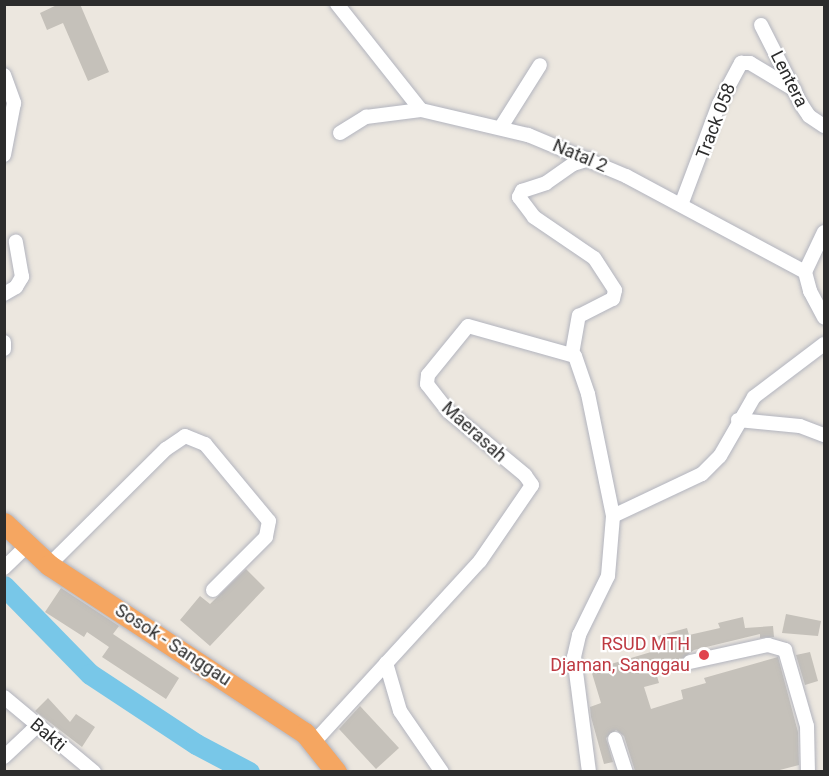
<!DOCTYPE html>
<style>
body{margin:0}
#map{position:relative;width:829px;height:776px;overflow:hidden;background:#ece7df;font-family:Roboto,sans-serif}
div>[style]{position:absolute}
.river>*{height:21px;margin:-10.5px;padding:0 10.5px;transform-origin:10.5px;border-radius:10.5px;background:#78c7e8}
.building>*{inset:0;background:#c5c1ba}
.roads{filter:drop-shadow(0 0 2px #b2b4be) drop-shadow(0 0 2px #b2b4be)}
.minor>*{height:14px;margin:-7px;padding:0 7px;transform-origin:7px;border-radius:7px;background:#fff}
.highway>*{height:21px;margin:-10.5px;padding:0 10.5px;transform-origin:10.5px;border-radius:10.5px;background:#f5a661}
.dots>*{width:16px;height:16px;translate:-50% -50%;box-sizing:border-box;border:3px solid #fff;border-radius:50%}
span{translate:-50% -50%;white-space:nowrap;text-align:center;line-height:1.15;-webkit-text-stroke:4.5px #fff;paint-order:stroke}
.street-label{font-size:18px;color:#2c2c2c}
.health-label{font-size:18px;color:#be3a42}
.right{translate:-100% -50%;text-align:right}
.frame{position:absolute;inset:0;border:6px solid #2c2c2c;pointer-events:none}
</style>
<div id="map">
<div class="river">
<div style="left:4px;top:586px;width:123px;rotate:45.7deg"></div>
<div style="left:90px;top:674px;width:127px;rotate:33.4deg"></div>
<div style="left:196px;top:744px;width:60px;rotate:27.8deg"></div>
</div>
<div class="building">
<div style="clip-path:polygon(59px 4px,80px 4px,109px 72px,88px 81px,63px 23px,47px 30px,40px 13px)"></div>
<div style="clip-path:polygon(246px 569px,265px 588px,210px 646px,180px 620px,200px 596px,210px 604px)"></div>
<div style="clip-path:polygon(61px 588px,119px 626px,113px 634px,179px 678px,166px 699px,102px 657px,109px 647px,87px 632px,84px 637px,45px 612px)"></div>
<div style="clip-path:polygon(786px 614px,821px 621px,818px 636px,782px 633px)"></div>
<div style="clip-path:polygon(743px 617px,745px 628px,773px 626px,774px 637px,760px 638px,760px 634px,694px 650px,682px 659px,654px 666px,659px 683px,644px 687px,651px 709px,683px 699px,681px 690px,706px 683px,704px 678px,778px 657px,798px 732px,799px 765px,776px 771px,635px 771px,624px 736px,616px 730px,606px 738px,613px 762px,604px 764px,591px 717px,590px 707px,601px 703px,591px 670px,661px 649px,658px 636px,687px 628px,689px 635px,720px 628px,718px 623px)"></div>
<div style="clip-path:polygon(810px 652px,818px 681px,805px 685px,796px 655px)"></div>
<div style="clip-path:polygon(48px 698px,70px 722px,76px 714px,95px 727px,82px 747px,35px 711px)"></div>
<div style="clip-path:polygon(360px 706px,399px 748px,376px 769px,339px 729px)"></div>
</div>
<div class="roads">
<div class="minor">
<div style="left:337px;top:4px;width:135px;rotate:51.6deg"></div>
<div style="left:761px;top:25px;width:89px;rotate:63.1deg"></div>
<div style="left:801px;top:104px;width:14px;rotate:56deg"></div>
<div style="left:809px;top:116px;width:18px;rotate:34deg"></div>
<div style="left:4px;top:75px;width:30px;rotate:70deg"></div>
<div style="left:14px;top:103px;width:53px;rotate:100.9deg"></div>
<div style="left:501px;top:127px;width:73px;rotate:-57.8deg"></div>
<div style="left:340px;top:133px;width:31px;rotate:-32deg"></div>
<div style="left:366px;top:117px;width:55px;rotate:-7.3deg"></div>
<div style="left:421px;top:110px;width:110px;rotate:13.2deg"></div>
<div style="left:528px;top:135px;width:106px;rotate:22.7deg"></div>
<div style="left:626px;top:176px;width:203px;rotate:28.2deg"></div>
<div style="left:681px;top:205px;width:108px;rotate:-69.4deg"></div>
<div style="left:719px;top:104px;width:47px;rotate:-61.8deg"></div>
<div style="left:741px;top:63px;width:9px"></div>
<div style="left:750px;top:63px;width:52px;rotate:31deg"></div>
<div style="left:824px;top:232px;width:44px;rotate:115.4deg"></div>
<div style="left:805px;top:272px;width:20px;rotate:75deg"></div>
<div style="left:810px;top:291px;width:30px;rotate:62deg"></div>
<div style="left:4px;top:294px;width:14px;rotate:-30deg"></div>
<div style="left:16px;top:287px;width:12px;rotate:-59deg"></div>
<div style="left:22px;top:277px;width:36px;rotate:-100deg"></div>
<div style="left:4px;top:342px;width:7px;rotate:90deg"></div>
<div style="left:572px;top:354px;width:39px;rotate:-80deg"></div>
<div style="left:579px;top:316px;width:38px;rotate:-27deg"></div>
<div style="left:613px;top:299px;width:9px;rotate:-77deg"></div>
<div style="left:615px;top:290px;width:38px;rotate:-123deg"></div>
<div style="left:594px;top:258px;width:73px;rotate:-145.7deg"></div>
<div style="left:534px;top:217px;width:25px;rotate:-127deg"></div>
<div style="left:519px;top:197px;width:7px;rotate:-63deg"></div>
<div style="left:522px;top:191px;width:25px;rotate:-18deg"></div>
<div style="left:546px;top:183px;width:33px;rotate:-35deg"></div>
<div style="left:573px;top:164px;width:17px;rotate:-17deg"></div>
<div style="left:738px;top:420px;width:62px;rotate:5.5deg"></div>
<div style="left:800px;top:426px;width:26px;rotate:21deg"></div>
<div style="left:49px;top:565px;width:165px;rotate:-44.8deg"></div>
<div style="left:166px;top:449px;width:23px;rotate:-34deg"></div>
<div style="left:185px;top:436px;width:22px;rotate:22deg"></div>
<div style="left:205px;top:444px;width:100px;rotate:50.3deg"></div>
<div style="left:269px;top:521px;width:16px;rotate:101deg"></div>
<div style="left:266px;top:537px;width:75px;rotate:135deg"></div>
<div style="left:4px;top:568px;width:32px;rotate:-44deg"></div>
<div style="left:690px;top:662px;width:80px;rotate:-12.3deg"></div>
<div style="left:768px;top:645px;width:18px;rotate:16deg"></div>
<div style="left:785px;top:650px;width:79px;rotate:73.9deg"></div>
<div style="left:807px;top:726px;width:46px;rotate:88.8deg"></div>
<div style="left:386px;top:663px;width:50px;rotate:73.7deg"></div>
<div style="left:400px;top:711px;width:74px;rotate:55.5deg"></div>
<div style="left:4px;top:697px;width:117px;rotate:39.8deg"></div>
<div style="left:615px;top:739px;width:35px;rotate:72deg"></div>
<div style="left:315px;top:741px;width:244px;rotate:-47.5deg"></div>
<div style="left:480px;top:561px;width:92px;rotate:-55.6deg"></div>
<div style="left:532px;top:485px;width:12px;rotate:-125deg"></div>
<div style="left:525px;top:475px;width:100px;rotate:-140.3deg"></div>
<div style="left:448px;top:411px;width:34px;rotate:-128deg"></div>
<div style="left:427px;top:384px;width:9px;rotate:-84deg"></div>
<div style="left:428px;top:375px;width:63px;rotate:-50.8deg"></div>
<div style="left:468px;top:326px;width:111px;rotate:15.7deg"></div>
<div style="left:575px;top:356px;width:40px;rotate:71.1deg"></div>
<div style="left:588px;top:394px;width:125px;rotate:78.4deg"></div>
<div style="left:4px;top:757px;width:45px;rotate:-43.2deg"></div>
<div style="left:589px;top:772px;width:116px;rotate:-97.4deg"></div>
<div style="left:574px;top:657px;width:23px;rotate:-77deg"></div>
<div style="left:579px;top:635px;width:66px;rotate:-63.8deg"></div>
<div style="left:608px;top:576px;width:60px;rotate:-85.2deg"></div>
<div style="left:613px;top:516px;width:98px;rotate:-25.3deg"></div>
<div style="left:702px;top:474px;width:25px;rotate:-45deg"></div>
<div style="left:720px;top:456px;width:68px;rotate:-60deg"></div>
<div style="left:754px;top:397px;width:88px;rotate:-37.1deg"></div>
</div>
<div class="highway">
<div style="left:4px;top:523px;width:62px;rotate:43deg"></div>
<div style="left:49px;top:565px;width:306px;rotate:33.3deg"></div>
<div style="left:305px;top:733px;width:50px;rotate:51.5deg"></div>
</div>
</div>
<div class="dots">
<div style="left:704px;top:655px;background:#e0444e"></div>
</div>
<div class="street-label">
<span style="left:789px;top:79px;rotate:63deg">Lentera</span>
<span style="left:716px;top:121px;rotate:-69deg">Track 058</span>
<span style="left:580px;top:156px;rotate:23deg">Natal 2</span>
<span style="left:474px;top:432px;rotate:42deg">Maerasah</span>
<span style="left:173px;top:645px;rotate:33deg">Sosok - Sanggau</span>
<span style="left:48px;top:735px;rotate:40deg">Bakti</span>
</div>
<div class="health-label">
<span class="right" style="left:690px;top:655px">RSUD MTH<br>Djaman, Sanggau</span>
</div>
<div class="frame"></div>
</div>
